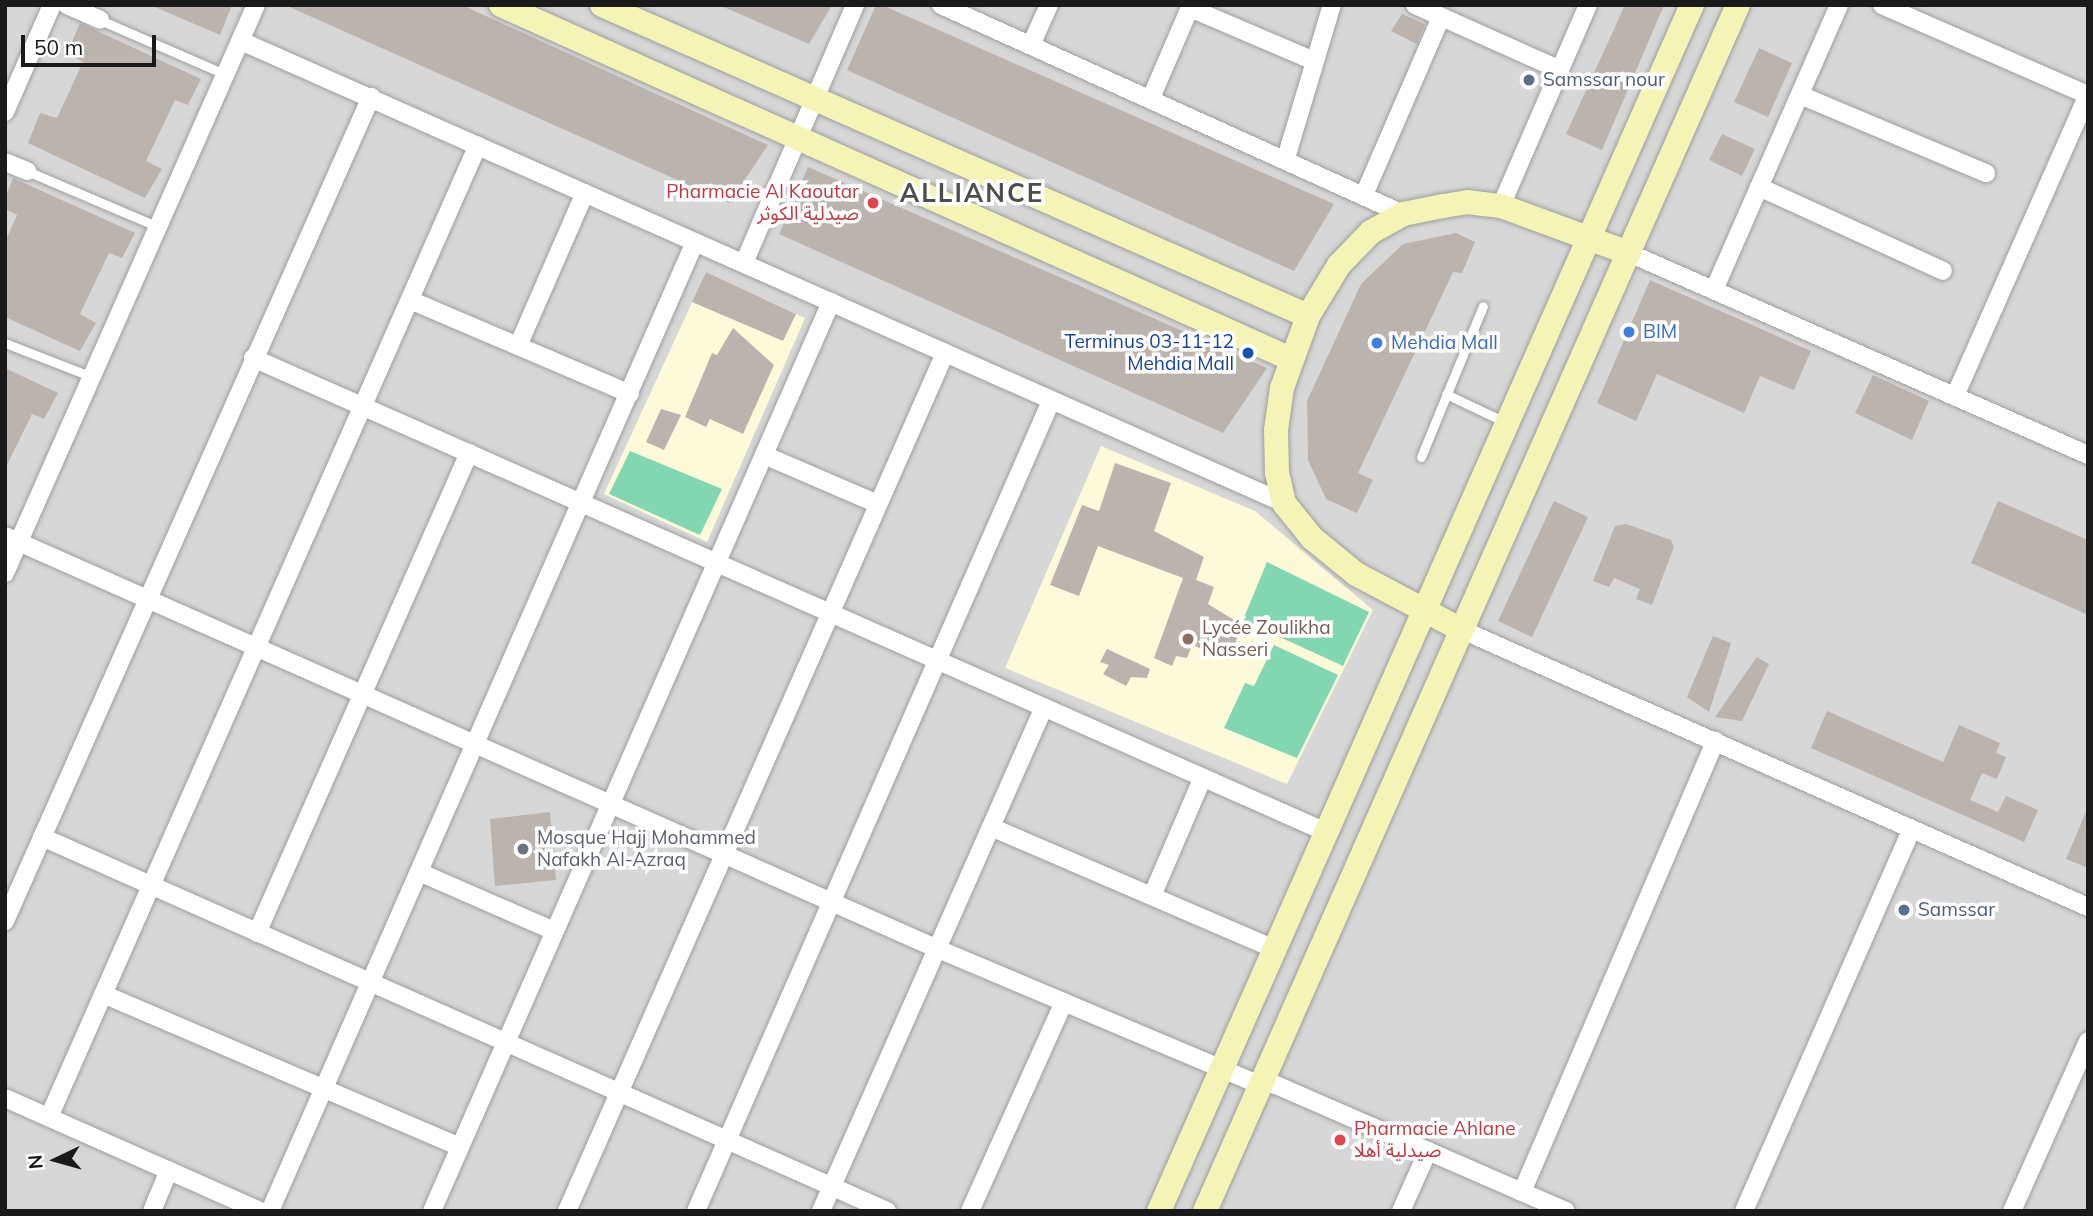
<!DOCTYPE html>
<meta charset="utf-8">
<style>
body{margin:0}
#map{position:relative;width:2093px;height:1216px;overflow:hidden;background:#ebe7e0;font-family:Mulish,"Noto Sans Arabic",sans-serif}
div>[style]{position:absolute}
.residential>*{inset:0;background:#d8d7d7}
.education>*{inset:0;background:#fcfad9}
.pitch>*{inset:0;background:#83d6b2}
.building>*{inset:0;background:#bbb3ad}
.roads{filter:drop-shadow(0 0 2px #9e9e9e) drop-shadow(0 0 2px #9e9e9e)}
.lane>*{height:9px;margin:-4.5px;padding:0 4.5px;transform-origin:4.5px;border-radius:4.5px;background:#fff}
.street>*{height:18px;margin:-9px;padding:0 9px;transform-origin:9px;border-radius:9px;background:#fff}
.secondary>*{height:24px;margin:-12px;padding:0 12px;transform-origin:12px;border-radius:12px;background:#f4f4b6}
.dots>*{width:19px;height:19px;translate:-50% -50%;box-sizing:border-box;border:4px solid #fff;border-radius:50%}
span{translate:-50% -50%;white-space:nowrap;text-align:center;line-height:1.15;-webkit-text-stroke:7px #fff;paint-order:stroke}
.service-label{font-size:19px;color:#4e5e75}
.left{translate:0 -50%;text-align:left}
.health-label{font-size:19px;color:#be3a42}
.right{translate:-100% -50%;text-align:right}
.shop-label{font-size:19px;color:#366cbe}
.transit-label{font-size:19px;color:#164399}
.education-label{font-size:19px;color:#785e54}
.worship-label{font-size:19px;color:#5b616d}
.district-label{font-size:26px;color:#4d4d4d;font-weight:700;letter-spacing:2px}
.frame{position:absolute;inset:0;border:7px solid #1a1a1a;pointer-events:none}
.north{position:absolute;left:21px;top:1125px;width:70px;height:70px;-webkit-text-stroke:5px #fff;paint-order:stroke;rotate:265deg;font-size:19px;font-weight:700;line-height:28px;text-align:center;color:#1a1a1a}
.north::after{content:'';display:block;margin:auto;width:24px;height:32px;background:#1a1a1a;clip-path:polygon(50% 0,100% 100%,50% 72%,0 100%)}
.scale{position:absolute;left:21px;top:35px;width:135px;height:32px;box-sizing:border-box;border:4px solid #1a1a1a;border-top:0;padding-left:9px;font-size:21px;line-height:24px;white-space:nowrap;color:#1a1a1a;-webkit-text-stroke:5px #fff;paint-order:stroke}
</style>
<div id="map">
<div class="residential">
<div style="clip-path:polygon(5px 5px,2088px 5px,2088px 1211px,5px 1211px)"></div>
</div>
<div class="education">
<div style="clip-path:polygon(706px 272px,805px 318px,707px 542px,604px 494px)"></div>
<div style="clip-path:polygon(1101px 446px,1255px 511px,1373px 610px,1287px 784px,1005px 668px)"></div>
</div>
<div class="pitch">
<div style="clip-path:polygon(630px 451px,722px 489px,700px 535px,609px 494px)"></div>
<div style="clip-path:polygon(1267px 562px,1369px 612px,1343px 666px,1243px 620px)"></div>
<div style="clip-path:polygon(1274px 645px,1338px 675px,1297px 758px,1224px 728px,1245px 683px,1254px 686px)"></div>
</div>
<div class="building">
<div style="clip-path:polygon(150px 5px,232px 5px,220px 35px)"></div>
<div style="clip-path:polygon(285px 5px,462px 5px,768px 145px,729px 203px)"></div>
<div style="clip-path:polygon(719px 5px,832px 5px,809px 44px)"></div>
<div style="clip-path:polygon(876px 5px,882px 5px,1334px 204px,1294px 271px,847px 70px)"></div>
<div style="clip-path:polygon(1625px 5px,1664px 5px,1602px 150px,1566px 134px)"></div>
<div style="clip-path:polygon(1402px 14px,1425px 24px,1417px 44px,1391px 31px)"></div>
<div style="clip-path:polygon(80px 23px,201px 79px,188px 105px,175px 100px,146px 161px,162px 169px,145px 198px,28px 143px,40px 113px,57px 118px,83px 62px,67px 53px)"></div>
<div style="clip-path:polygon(1759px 48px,1792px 63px,1768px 117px,1734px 102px)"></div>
<div style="clip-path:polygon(1722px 134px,1755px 149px,1742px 176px,1709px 160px)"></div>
<div style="clip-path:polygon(808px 167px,1267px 368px,1223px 433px,779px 234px)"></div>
<div style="clip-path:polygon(13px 178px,135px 233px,122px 258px,109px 253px,80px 314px,96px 323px,80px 351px,5px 317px,5px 242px,17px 215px,5px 209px,5px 198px)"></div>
<div style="clip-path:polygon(1456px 233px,1475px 242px,1462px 273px,1453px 272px,1358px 473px,1373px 480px,1357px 513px,1326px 499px,1308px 460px,1307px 401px,1361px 284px,1403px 244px)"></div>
<div style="clip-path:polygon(706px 272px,796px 314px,783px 341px,692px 302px)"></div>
<div style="clip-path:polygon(1650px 280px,1811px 351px,1794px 390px,1760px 376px,1744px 413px,1657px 374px,1636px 421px,1597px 403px)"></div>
<div style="clip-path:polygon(733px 328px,774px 365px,743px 434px,710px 419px,706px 427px,685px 417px,712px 353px,717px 355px)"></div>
<div style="clip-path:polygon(5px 368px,58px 393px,44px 419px,32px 414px,5px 469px)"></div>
<div style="clip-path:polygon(1873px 375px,1929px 401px,1912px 440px,1855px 413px)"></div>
<div style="clip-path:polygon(661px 409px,681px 415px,664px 450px,646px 442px)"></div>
<div style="clip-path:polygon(1115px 463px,1171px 483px,1154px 531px,1204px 557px,1196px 580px,1214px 587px,1208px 604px,1242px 625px,1229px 660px,1192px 645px,1187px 658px,1176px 656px,1172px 666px,1154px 658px,1183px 578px,1098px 546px,1079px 596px,1050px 585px,1082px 505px,1099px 511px)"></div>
<div style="clip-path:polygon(1554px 501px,1588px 517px,1532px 637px,1498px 621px)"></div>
<div style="clip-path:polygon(1998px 501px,2088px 540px,2088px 615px,1971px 563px)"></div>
<div style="clip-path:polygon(1626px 524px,1671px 540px,1674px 547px,1652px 605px,1636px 599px,1640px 589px,1614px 578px,1609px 587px,1593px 581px,1615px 526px)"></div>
<div style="clip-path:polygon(1713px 636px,1731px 643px,1709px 712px,1687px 697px)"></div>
<div style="clip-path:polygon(1107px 649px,1150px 669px,1147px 678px,1131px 677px,1126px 686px,1103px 674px,1109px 665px,1100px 662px)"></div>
<div style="clip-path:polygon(1757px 657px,1769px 664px,1742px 721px,1715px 717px)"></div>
<div style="clip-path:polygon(1827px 711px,1943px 762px,1959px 725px,2000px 743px,1996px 753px,2006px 757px,1997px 779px,1982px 773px,1970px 800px,1998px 812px,2006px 796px,2038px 810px,2024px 842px,1811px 748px)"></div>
<div style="clip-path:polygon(2088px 807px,2088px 868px,2066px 859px)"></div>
<div style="clip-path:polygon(550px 812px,556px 880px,495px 886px,490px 819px)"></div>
</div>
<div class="roads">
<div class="lane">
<div style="left:100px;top:20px;width:136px;rotate:23.4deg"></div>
<div style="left:27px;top:171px;width:142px;rotate:23.1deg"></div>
<div style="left:5px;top:343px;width:93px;rotate:21.3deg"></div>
<div style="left:1446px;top:394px;width:65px;rotate:25.4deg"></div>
<div style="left:1421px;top:457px;width:163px;rotate:-67.7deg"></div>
</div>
<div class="street">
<div style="left:67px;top:5px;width:36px;rotate:24deg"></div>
<div style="left:941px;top:5px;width:507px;rotate:24.34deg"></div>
<div style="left:1415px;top:5px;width:159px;rotate:24.1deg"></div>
<div style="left:1882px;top:5px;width:225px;rotate:23.6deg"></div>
<div style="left:1190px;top:8px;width:135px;rotate:23.1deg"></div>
<div style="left:241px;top:41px;width:1141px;rotate:23.89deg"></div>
<div style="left:1031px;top:45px;width:44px;rotate:-65.8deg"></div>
<div style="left:1800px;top:95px;width:202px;rotate:22.8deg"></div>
<div style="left:1151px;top:98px;width:101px;rotate:-66.7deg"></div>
<div style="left:5px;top:112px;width:117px;rotate:-66.3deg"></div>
<div style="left:1286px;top:158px;width:160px;rotate:-73.3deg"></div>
<div style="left:5px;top:162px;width:24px;rotate:22deg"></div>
<div style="left:1759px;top:187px;width:202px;rotate:24.5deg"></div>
<div style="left:1364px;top:195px;width:194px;rotate:-66.6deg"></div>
<div style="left:1501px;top:206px;width:219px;rotate:-66.6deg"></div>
<div style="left:1629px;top:253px;width:501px;rotate:23.75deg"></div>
<div style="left:744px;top:263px;width:281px;rotate:-66.7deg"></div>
<div style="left:1714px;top:290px;width:311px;rotate:-66.3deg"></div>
<div style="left:410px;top:300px;width:239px;rotate:23.1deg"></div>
<div style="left:518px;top:346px;width:167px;rotate:-66.4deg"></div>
<div style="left:253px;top:358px;width:1173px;rotate:23.83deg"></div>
<div style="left:1955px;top:396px;width:330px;rotate:-66.2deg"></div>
<div style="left:764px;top:455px;width:124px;rotate:23.3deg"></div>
<div style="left:5px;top:536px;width:1020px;rotate:23.88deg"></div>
<div style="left:938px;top:949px;width:340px;rotate:22.9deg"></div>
<div style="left:1251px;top:1081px;width:25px;rotate:9deg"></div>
<div style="left:1276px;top:1085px;width:316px;rotate:23.5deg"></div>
<div style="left:5px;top:573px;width:621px;rotate:-66.16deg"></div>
<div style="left:1460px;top:629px;width:687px;rotate:23.88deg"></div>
<div style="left:991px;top:827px;width:308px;rotate:23.3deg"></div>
<div style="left:42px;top:837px;width:924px;rotate:23.87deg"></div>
<div style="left:419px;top:872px;width:147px;rotate:23.6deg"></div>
<div style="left:1152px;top:896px;width:129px;rotate:-66.8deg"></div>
<div style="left:5px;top:921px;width:902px;rotate:-66.05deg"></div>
<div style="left:257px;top:933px;width:525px;rotate:-66.17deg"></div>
<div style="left:103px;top:994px;width:388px;rotate:23.2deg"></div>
<div style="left:5px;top:1098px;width:279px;rotate:23.9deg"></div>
<div style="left:49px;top:1117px;width:1062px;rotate:-66.19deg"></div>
<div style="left:1522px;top:1192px;width:491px;rotate:-66.8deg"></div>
<div style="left:152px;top:1211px;width:44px;rotate:-67.5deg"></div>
<div style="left:270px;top:1211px;width:1058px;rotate:-66.32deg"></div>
<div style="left:432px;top:1211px;width:993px;rotate:-66.3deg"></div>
<div style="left:567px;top:1211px;width:938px;rotate:-66.22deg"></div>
<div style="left:696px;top:1211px;width:884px;rotate:-66.33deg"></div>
<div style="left:821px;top:1211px;width:551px;rotate:-66.13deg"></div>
<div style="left:970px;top:1211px;width:229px;rotate:-65.8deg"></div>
<div style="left:1401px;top:1211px;width:66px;rotate:-65.8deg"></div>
<div style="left:1744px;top:1211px;width:416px;rotate:-66.3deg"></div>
<div style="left:2012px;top:1211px;width:186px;rotate:-65.9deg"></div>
</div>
<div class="secondary">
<div style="left:501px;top:5px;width:866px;rotate:24.14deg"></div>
<div style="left:602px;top:5px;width:771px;rotate:23.77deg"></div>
<div style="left:1460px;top:629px;width:118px;rotate:-152.1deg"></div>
<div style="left:1356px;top:574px;width:57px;rotate:-140.7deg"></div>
<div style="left:1312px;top:538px;width:45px;rotate:-128.7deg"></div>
<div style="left:1284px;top:503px;width:31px;rotate:-103deg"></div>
<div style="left:1277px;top:473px;width:43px;rotate:-91.3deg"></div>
<div style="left:1276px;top:430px;width:42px;rotate:-81.9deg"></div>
<div style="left:1282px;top:388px;width:77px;rotate:-70.1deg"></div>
<div style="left:1308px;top:316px;width:60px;rotate:-58.7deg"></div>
<div style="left:1339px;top:265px;width:46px;rotate:-45.9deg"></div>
<div style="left:1371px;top:232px;width:37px;rotate:-29deg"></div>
<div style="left:1403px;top:214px;width:41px;rotate:-11.3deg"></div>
<div style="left:1443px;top:206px;width:24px;rotate:-9deg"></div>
<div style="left:1467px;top:202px;width:34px;rotate:7deg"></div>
<div style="left:1501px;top:206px;width:136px;rotate:20.2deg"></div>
<div style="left:1159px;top:1211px;width:1319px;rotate:-66.16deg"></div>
<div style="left:1205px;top:1211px;width:1319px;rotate:-66.16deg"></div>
</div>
</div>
<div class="dots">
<div style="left:1529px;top:80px;background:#5c6f8a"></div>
<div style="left:873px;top:203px;background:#e0444e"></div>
<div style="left:1629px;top:332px;background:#3f7fe0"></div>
<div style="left:1377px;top:343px;background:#3f7fe0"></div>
<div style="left:1248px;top:353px;background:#1a4fb4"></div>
<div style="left:1188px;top:639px;background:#8d6e63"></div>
<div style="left:523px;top:849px;background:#6b7280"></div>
<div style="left:1904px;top:910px;background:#5c6f8a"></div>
<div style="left:1340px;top:1140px;background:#e0444e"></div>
</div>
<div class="service-label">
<span class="left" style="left:1543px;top:80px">Samssar nour</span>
<span class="left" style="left:1918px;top:910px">Samssar</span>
</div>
<div class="health-label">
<span class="right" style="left:859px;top:203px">Pharmacie Al Kaoutar<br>صيدلية الكوثر</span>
<span class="left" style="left:1354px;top:1140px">Pharmacie Ahlane<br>صيدلية أهلا</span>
</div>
<div class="shop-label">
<span class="left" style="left:1643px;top:332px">BIM</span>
<span class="left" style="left:1391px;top:343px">Mehdia Mall</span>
</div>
<div class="transit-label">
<span class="right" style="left:1234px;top:353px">Terminus 03-11-12<br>Mehdia Mall</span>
</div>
<div class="education-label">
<span class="left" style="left:1202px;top:639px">Lycée Zoulikha<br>Nasseri</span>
</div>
<div class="worship-label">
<span class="left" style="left:537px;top:849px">Mosque Hajj Mohammed<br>Nafakh Al-Azraq</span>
</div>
<div class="district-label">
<span style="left:972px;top:193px">ALLIANCE</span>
</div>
<div class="frame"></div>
<div class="north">N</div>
<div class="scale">50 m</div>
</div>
